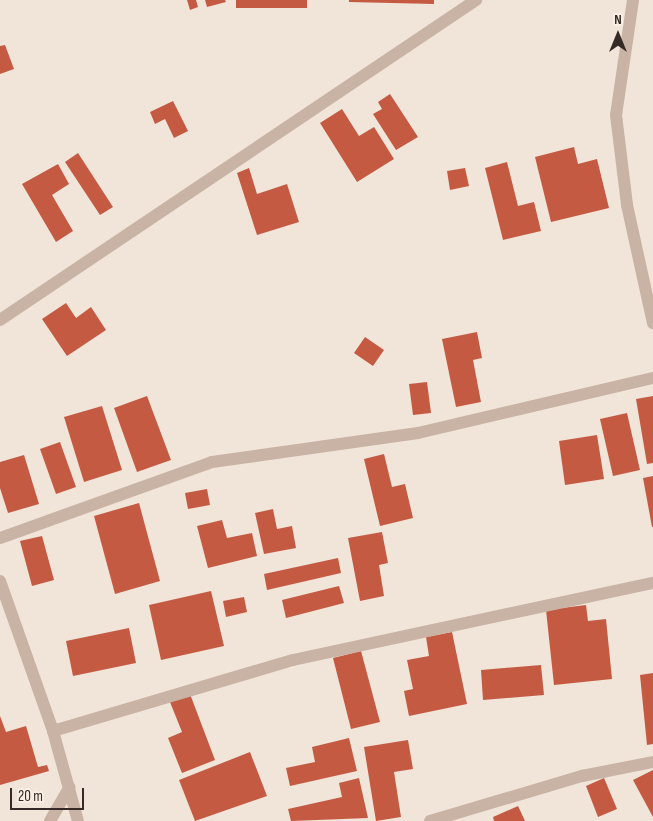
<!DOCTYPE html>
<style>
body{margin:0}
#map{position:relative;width:653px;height:821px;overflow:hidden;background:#f1e4d9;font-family:"Sofia Sans Condensed",sans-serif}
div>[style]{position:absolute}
.building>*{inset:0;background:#c55a43}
.street>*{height:12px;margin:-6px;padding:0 6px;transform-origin:6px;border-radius:6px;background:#c9b3a5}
span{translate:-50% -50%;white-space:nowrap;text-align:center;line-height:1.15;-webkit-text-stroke:4px #f9efe5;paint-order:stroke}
.north{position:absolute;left:593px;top:10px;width:50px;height:50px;-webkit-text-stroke:4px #f9efe5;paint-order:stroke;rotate:0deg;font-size:14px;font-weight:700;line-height:20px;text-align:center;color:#352a26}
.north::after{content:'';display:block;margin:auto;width:18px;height:22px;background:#352a26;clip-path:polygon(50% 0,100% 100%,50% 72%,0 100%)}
.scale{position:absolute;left:10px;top:788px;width:74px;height:22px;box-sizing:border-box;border:2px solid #352a26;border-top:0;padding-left:6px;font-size:15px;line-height:18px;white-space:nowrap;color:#352a26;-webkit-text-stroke:4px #f9efe5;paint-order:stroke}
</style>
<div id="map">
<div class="building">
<div style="clip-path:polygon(187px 0,196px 0,198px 7px,190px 10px)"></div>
<div style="clip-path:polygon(205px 0,225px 0,226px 2px,207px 7px)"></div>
<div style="clip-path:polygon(236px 0,307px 0,307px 8px,236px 8px)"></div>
<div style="clip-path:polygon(349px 0,434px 0,434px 4px,349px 2px)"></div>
<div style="clip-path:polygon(5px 45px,14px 69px,0 74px,0 46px)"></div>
<div style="clip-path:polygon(390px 94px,418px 137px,396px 150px,373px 114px,382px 109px,378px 102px)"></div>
<div style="clip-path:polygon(173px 101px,188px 131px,174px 138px,165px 119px,155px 124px,150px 112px)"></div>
<div style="clip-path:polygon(342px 109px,359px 136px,374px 127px,394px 159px,357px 182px,320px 123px)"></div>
<div style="clip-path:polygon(574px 147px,578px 164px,597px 159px,609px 208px,551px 222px,535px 157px)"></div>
<div style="clip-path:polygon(78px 153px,113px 207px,100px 215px,65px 162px)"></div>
<div style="clip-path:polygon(507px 162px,518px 206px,534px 202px,541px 231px,503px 240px,485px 168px)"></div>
<div style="clip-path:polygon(58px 164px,69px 184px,52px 195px,73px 231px,56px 242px,22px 184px)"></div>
<div style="clip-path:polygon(249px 168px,257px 194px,287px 184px,299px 222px,257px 235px,237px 173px)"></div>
<div style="clip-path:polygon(465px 168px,469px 186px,450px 190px,447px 171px)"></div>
<div style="clip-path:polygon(66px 303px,76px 318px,91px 307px,106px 330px,67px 356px,42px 319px)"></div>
<div style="clip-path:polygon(477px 332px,482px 358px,473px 360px,481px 402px,456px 407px,442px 339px)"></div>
<div style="clip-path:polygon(365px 337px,384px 350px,373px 366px,354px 353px)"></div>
<div style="clip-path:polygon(427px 382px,431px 413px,413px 415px,409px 384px)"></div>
<div style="clip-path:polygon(147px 396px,171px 460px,137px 472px,114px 408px)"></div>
<div style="clip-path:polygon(653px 396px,653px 463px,647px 464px,636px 399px)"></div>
<div style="clip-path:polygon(102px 406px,122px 470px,84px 482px,64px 417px)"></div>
<div style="clip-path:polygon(627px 413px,640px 470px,613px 476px,600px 419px)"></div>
<div style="clip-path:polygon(597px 435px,604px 479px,565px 485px,559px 441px)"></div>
<div style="clip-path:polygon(60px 442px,76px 487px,56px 494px,40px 449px)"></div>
<div style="clip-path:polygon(384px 454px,392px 487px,405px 484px,413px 518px,380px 526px,364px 459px)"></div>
<div style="clip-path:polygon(24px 455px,39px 504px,8px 513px,0 488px,0 462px)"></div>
<div style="clip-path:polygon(653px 476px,653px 527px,652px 527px,643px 478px)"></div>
<div style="clip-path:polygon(207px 489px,210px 505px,188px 509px,185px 493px)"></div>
<div style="clip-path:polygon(139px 503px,160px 581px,115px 594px,94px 516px)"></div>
<div style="clip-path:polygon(273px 509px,277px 529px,292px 526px,296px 548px,264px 554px,255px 513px)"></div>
<div style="clip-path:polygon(222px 520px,227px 538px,252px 533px,257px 556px,208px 568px,197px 526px)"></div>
<div style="clip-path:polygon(382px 532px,388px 563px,379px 565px,384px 596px,360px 601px,348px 538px)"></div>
<div style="clip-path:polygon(42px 536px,54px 580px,32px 586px,20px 541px)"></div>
<div style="clip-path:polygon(338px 558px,341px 573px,267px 590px,264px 574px)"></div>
<div style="clip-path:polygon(339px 586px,344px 603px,286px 618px,282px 600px)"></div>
<div style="clip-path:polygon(211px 591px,224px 646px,161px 660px,149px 605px)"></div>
<div style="clip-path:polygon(244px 597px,247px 612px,226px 617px,223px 601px)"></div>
<div style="clip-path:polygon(586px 605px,588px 621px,606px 619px,612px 679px,554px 685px,546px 610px)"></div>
<div style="clip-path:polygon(129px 628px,136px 663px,73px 676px,66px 641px)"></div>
<div style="clip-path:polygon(452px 632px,467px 704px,409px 716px,404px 691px,413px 689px,407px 660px,429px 656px,426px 637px)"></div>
<div style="clip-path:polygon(361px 651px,380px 722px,351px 729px,333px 658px)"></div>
<div style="clip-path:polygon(541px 665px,544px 695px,483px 700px,481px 670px)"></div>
<div style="clip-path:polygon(653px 673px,653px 744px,647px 745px,640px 675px)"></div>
<div style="clip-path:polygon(190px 694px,215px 760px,182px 773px,168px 738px,182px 732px,170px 702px)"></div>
<div style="clip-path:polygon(0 716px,6px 732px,26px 726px,38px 767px,47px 765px,49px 771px,0 785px)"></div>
<div style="clip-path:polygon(349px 738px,357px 771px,290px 786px,286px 768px,315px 762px,312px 747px)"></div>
<div style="clip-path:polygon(408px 740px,413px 769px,394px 772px,401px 817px,376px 821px,364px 747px)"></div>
<div style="clip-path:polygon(250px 752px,267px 796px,195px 821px,179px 780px)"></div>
<div style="clip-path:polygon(653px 770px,653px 817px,633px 780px)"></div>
<div style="clip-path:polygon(359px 778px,368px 818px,291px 821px,288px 809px,342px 797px,339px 783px)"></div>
<div style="clip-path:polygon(604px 778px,617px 809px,598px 817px,586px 786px)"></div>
<div style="clip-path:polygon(518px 806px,525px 821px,494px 821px,493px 817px)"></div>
</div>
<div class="street">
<div style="left:633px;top:0;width:116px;rotate:98.4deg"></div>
<div style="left:616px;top:115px;width:91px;rotate:83deg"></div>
<div style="left:627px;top:205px;width:121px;rotate:77.6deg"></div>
<div style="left:0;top:320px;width:574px;rotate:-33.91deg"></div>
<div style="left:0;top:538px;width:225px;rotate:-19.7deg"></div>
<div style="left:212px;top:462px;width:208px;rotate:-8deg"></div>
<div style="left:418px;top:433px;width:241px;rotate:-13.2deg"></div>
<div style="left:0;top:581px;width:159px;rotate:70.5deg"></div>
<div style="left:53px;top:731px;width:93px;rotate:74.5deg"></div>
<div style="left:53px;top:731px;width:250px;rotate:-16.5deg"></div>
<div style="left:293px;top:660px;width:368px;rotate:-12.1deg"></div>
<div style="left:50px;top:821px;width:39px;rotate:-60deg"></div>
<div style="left:430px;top:821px;width:159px;rotate:-16.5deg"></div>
<div style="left:582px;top:776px;width:72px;rotate:-11.2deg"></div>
</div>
<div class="north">N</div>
<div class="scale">20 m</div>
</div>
